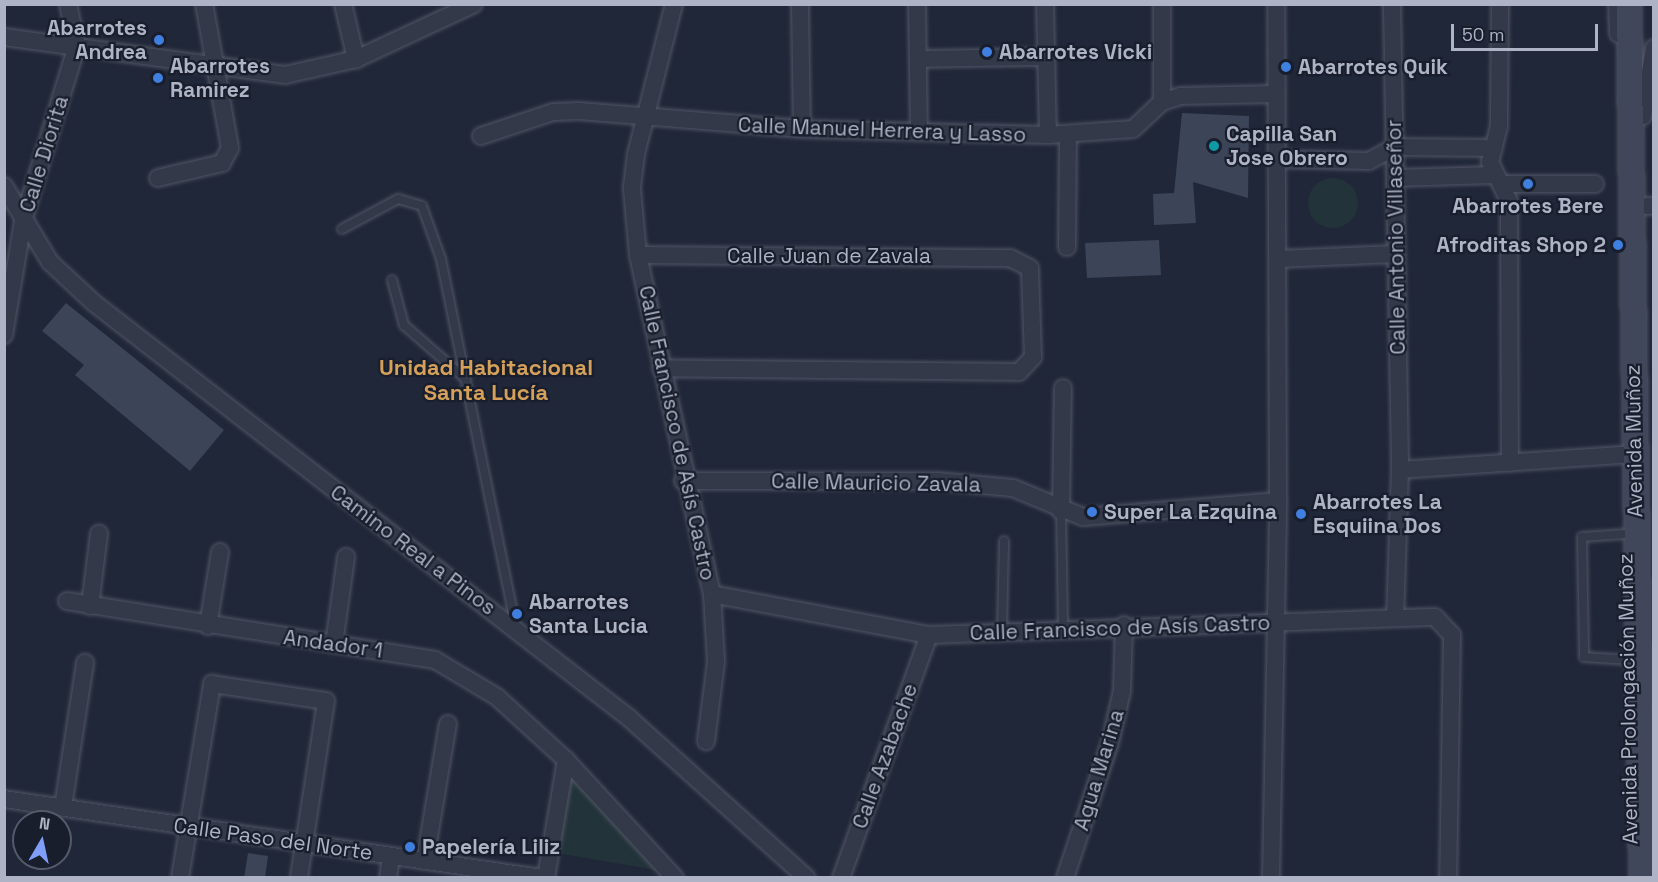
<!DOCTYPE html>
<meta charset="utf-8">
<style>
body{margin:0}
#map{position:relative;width:1658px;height:882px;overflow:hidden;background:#202738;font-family:"Space Grotesk",sans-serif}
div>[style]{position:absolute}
.green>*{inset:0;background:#223339}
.round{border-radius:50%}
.building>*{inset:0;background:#3c4458}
.roads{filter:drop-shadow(0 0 2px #515666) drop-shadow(0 0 2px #515666)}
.lane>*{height:8px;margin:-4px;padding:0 4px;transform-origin:4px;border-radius:4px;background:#333948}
.street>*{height:16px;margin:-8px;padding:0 8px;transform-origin:8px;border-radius:8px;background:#333948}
.secondary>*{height:24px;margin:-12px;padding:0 12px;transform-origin:12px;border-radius:12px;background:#41475b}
.dots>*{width:16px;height:16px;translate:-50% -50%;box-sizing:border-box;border:3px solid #191e2d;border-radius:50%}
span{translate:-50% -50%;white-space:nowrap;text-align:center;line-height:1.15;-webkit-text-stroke:4.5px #191e2d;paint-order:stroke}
.poi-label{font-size:21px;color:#aeb3c5;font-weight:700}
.right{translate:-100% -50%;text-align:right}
.left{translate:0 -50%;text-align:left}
.street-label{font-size:21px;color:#aeb3c5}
.neighbourhood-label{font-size:22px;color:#d4a05a;font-weight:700}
.frame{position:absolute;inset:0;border:6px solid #aeb3c5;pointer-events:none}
.north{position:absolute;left:12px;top:810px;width:60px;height:60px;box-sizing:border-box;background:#191e2d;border:2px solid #555a6a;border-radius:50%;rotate:9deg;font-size:16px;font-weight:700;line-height:24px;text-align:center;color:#aeb3c5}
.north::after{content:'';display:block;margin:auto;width:21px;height:27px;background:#7f9df9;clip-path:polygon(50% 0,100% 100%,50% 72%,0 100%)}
.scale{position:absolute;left:1451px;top:24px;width:147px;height:27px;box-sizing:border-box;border:3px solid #aeb3c5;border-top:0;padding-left:8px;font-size:18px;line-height:21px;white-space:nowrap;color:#aeb3c5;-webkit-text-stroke:4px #191e2d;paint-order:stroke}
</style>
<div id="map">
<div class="green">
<div class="round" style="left:1308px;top:178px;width:50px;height:50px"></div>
<div style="clip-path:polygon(570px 773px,662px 871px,556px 853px)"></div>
</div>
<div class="building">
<div style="clip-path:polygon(1182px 113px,1249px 116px,1248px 198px,1193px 182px,1196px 223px,1154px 225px,1153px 194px,1174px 193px)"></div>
<div style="clip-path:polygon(1159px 240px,1161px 275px,1087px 278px,1085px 243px)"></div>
<div style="clip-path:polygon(66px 303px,224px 430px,190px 471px,75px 375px,84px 365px,42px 331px)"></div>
<div style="clip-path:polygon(248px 853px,268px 856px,265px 878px,244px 878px)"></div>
</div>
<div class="roads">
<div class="lane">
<div style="left:342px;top:229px;width:64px;rotate:-28.2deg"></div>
<div style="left:398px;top:199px;width:25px;rotate:16deg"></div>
<div style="left:422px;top:206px;width:56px;rotate:70.3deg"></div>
<div style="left:441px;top:259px;width:377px;rotate:78.5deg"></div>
<div style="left:392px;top:280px;width:47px;rotate:75.1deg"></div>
<div style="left:404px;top:325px;width:82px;rotate:41.1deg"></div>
<div style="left:1061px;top:511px;width:117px;rotate:89deg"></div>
<div style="left:1625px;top:534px;width:43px;rotate:176deg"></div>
<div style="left:1582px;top:537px;width:120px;rotate:89deg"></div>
<div style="left:1584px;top:657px;width:45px;rotate:3.8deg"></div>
<div style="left:1002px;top:631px;width:90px;rotate:-88.7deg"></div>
</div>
<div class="street">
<div style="left:343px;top:4px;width:57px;rotate:76.7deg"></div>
<div style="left:674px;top:4px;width:155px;rotate:104.2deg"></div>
<div style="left:636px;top:154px;width:35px;rotate:97deg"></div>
<div style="left:632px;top:189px;width:66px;rotate:84.8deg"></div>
<div style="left:638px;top:255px;width:347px;rotate:77.7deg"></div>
<div style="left:712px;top:594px;width:68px;rotate:86.6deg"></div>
<div style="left:716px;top:662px;width:80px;rotate:97.2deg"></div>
<div style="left:800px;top:4px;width:125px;rotate:89.1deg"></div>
<div style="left:917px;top:4px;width:128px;rotate:89.1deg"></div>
<div style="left:1045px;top:4px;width:131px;rotate:88.7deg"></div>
<div style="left:1162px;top:4px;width:98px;rotate:90deg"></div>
<div style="left:1392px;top:4px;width:466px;rotate:89deg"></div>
<div style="left:1400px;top:470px;width:148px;rotate:91.9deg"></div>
<div style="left:1500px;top:4px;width:122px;rotate:90.5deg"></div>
<div style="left:1499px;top:126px;width:37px;rotate:104deg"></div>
<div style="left:1490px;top:162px;width:43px;rotate:64deg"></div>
<div style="left:1509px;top:201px;width:262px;rotate:89.8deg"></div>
<div style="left:1617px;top:4px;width:30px;rotate:88deg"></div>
<div style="left:4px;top:37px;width:284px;rotate:7.7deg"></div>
<div style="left:285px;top:75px;width:73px;rotate:-12.7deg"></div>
<div style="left:356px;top:59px;width:130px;rotate:-25deg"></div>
<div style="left:918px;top:59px;width:128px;rotate:-0.9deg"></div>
<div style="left:1643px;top:116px;width:69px;rotate:-80.8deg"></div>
<div style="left:481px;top:136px;width:76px;rotate:-18.4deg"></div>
<div style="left:553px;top:112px;width:26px;rotate:-2deg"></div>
<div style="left:579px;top:111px;width:224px;rotate:4.6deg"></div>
<div style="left:802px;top:129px;width:246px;rotate:1.4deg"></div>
<div style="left:1048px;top:135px;width:85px;rotate:-4deg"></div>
<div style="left:1133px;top:129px;width:40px;rotate:-43deg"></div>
<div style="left:1162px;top:102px;width:19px;rotate:-18deg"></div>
<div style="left:1180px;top:96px;width:96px;rotate:-1.2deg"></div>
<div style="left:1395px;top:147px;width:99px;rotate:0.6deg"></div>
<div style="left:1276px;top:159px;width:93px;rotate:1.2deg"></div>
<div style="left:1369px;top:161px;width:30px;rotate:-28deg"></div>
<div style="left:158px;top:178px;width:66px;rotate:-13.2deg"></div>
<div style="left:222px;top:163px;width:17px;rotate:-62deg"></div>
<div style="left:230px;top:148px;width:146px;rotate:-100.2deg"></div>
<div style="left:1395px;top:178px;width:99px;rotate:-1.7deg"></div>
<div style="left:1503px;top:184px;width:92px"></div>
<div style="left:4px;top:186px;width:89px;rotate:58.8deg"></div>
<div style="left:50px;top:262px;width:60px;rotate:43deg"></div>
<div style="left:94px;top:303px;width:677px;rotate:37.8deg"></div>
<div style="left:629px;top:718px;width:239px;rotate:42deg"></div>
<div style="left:1647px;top:206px;width:7px"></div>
<div style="left:1067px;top:247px;width:113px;rotate:-89.5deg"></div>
<div style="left:638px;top:255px;width:372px;rotate:0.5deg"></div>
<div style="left:1010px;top:258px;width:22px;rotate:27deg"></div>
<div style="left:1030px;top:268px;width:89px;rotate:88.1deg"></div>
<div style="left:1033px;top:357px;width:21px;rotate:133deg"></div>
<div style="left:1019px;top:372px;width:358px;rotate:-179.4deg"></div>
<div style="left:1278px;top:259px;width:118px;rotate:-2.4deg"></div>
<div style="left:4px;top:335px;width:116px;rotate:-80.5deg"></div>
<div style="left:23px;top:221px;width:183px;rotate:-72.9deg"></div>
<div style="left:77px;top:46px;width:43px;rotate:-102.1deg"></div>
<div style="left:1400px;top:470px;width:235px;rotate:-3.9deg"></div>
<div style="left:683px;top:481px;width:254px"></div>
<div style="left:937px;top:481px;width:76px;rotate:5.3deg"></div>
<div style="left:1013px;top:488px;width:76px;rotate:22.5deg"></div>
<div style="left:1083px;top:517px;width:196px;rotate:-4.7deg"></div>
<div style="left:1061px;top:511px;width:123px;rotate:-89.1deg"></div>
<div style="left:712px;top:594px;width:221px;rotate:10.7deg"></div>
<div style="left:929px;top:635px;width:506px;rotate:-2.04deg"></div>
<div style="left:1435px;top:617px;width:25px;rotate:47deg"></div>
<div style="left:1452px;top:635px;width:243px;rotate:90.9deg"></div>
<div style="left:67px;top:601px;width:373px;rotate:9.1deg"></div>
<div style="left:435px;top:660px;width:72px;rotate:30.8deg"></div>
<div style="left:497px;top:697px;width:93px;rotate:42.4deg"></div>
<div style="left:566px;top:760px;width:161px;rotate:47.3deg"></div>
<div style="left:90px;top:606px;width:73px;rotate:-82.9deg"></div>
<div style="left:208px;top:626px;width:75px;rotate:-80.8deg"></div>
<div style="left:334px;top:644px;width:88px;rotate:-82.1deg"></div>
<div style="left:4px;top:799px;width:544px;rotate:8.35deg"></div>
<div style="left:63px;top:807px;width:146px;rotate:-81.3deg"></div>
<div style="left:425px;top:861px;width:139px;rotate:-80.5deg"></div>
<div style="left:180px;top:878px;width:197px;rotate:-80.6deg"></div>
<div style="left:212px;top:684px;width:115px;rotate:8.5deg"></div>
<div style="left:326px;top:701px;width:179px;rotate:98.7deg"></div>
<div style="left:388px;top:878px;width:22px;rotate:-82deg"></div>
<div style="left:546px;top:878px;width:120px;rotate:-80.4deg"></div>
<div style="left:841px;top:878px;width:258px;rotate:-70.1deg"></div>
<div style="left:1065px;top:878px;width:142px;rotate:-71.6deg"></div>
<div style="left:1110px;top:743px;width:53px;rotate:-77deg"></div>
<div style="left:1122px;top:691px;width:66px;rotate:-88.3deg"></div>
<div style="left:1271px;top:878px;width:377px;rotate:-88.9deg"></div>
<div style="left:1278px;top:501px;width:497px;rotate:-90.2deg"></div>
</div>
<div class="secondary">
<div style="left:1629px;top:4px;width:874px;rotate:89.15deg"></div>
</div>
</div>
<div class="dots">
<div style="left:159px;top:40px;background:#3f7fe0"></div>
<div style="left:987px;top:52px;background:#3f7fe0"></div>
<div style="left:1286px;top:67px;background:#3f7fe0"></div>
<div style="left:158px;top:78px;background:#3f7fe0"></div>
<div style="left:1214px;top:146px;background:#0f9aa8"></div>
<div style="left:1528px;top:184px;background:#3f7fe0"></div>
<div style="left:1618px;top:245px;background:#3f7fe0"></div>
<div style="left:1092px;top:512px;background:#3f7fe0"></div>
<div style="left:1301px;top:514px;background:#3f7fe0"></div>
<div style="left:517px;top:614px;background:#3f7fe0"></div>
<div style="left:410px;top:847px;background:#3f7fe0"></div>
</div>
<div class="poi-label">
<span class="right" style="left:147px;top:40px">Abarrotes<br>Andrea</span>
<span class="left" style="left:999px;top:52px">Abarrotes Vicki</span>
<span class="left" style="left:170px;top:78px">Abarrotes<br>Ramirez</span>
<span class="left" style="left:1298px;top:67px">Abarrotes Quik</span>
<span class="left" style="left:1226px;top:146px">Capilla San<br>Jose Obrero</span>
<span style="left:1528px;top:206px">Abarrotes Bere</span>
<span class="right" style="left:1606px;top:245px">Afroditas Shop 2</span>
<span class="left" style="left:1313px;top:514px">Abarrotes La<br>Esquiina Dos</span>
<span class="left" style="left:1104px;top:512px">Super La Ezquina</span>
<span class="left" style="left:529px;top:614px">Abarrotes<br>Santa Lucia</span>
<span class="left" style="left:422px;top:847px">Papelería Liliz</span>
</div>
<div class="street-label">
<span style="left:882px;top:130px;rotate:2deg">Calle Manuel Herrera y Lasso</span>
<span style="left:44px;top:154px;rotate:-73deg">Calle Diorita</span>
<span style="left:1396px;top:237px;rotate:-91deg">Calle Antonio Villaseñor</span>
<span style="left:829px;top:256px">Calle Juan de Zavala</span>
<span style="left:677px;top:433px;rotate:78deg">Calle Francisco de Asís Castro</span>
<span style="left:1634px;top:441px;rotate:-91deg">Avenida Muñoz</span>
<span style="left:876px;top:483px;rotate:1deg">Calle Mauricio Zavala</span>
<span style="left:413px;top:550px;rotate:37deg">Camino Real a Pinos</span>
<span style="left:1120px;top:628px;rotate:-2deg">Calle Francisco de Asís Castro</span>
<span style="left:333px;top:644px;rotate:8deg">Andador 1</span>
<span style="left:1628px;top:699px;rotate:-91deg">Avenida Prolongación Muñoz</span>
<span style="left:885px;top:756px;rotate:-70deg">Calle Azabache</span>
<span style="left:1099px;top:770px;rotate:-73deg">Agua Marina</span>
<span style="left:273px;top:839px;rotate:8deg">Calle Paso del Norte</span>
</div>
<div class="neighbourhood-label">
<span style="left:486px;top:380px">Unidad Habitacional<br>Santa Lucía</span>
</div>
<div class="frame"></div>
<div class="north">N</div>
<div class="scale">50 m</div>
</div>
